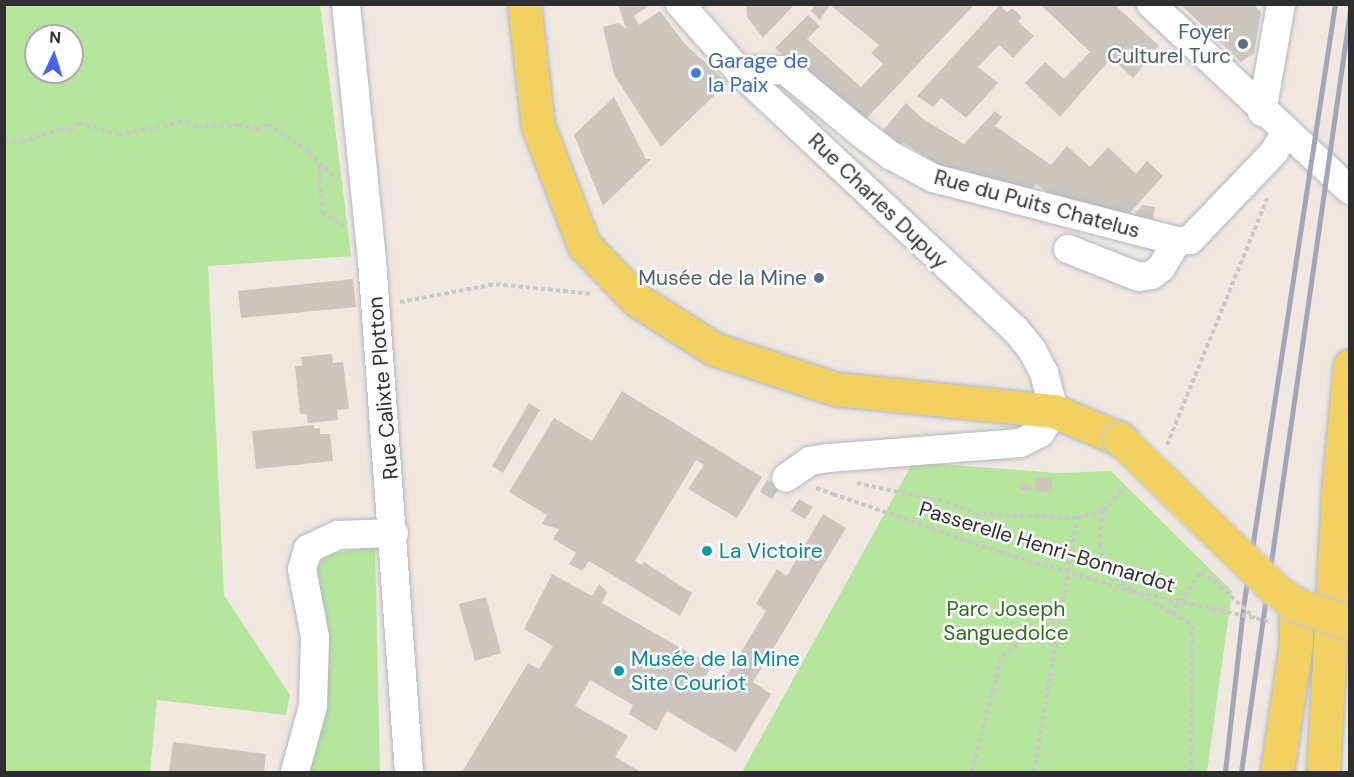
<!DOCTYPE html>
<meta charset="utf-8">
<style>
body{margin:0}
#map{position:relative;width:1354px;height:777px;overflow:hidden;background:#efe9e1;font-family:"DM Sans",sans-serif}
div>[style]{position:absolute}
.green>*{inset:0;background:#b6e59e}
.building>*{inset:0;background:#cbc7bf}
.path>*{height:4px;margin-top:-2px;transform-origin:0;background:repeating-linear-gradient(90deg,#c9c9c9 0 4.5px,transparent 0 7.5px)}
.roads{filter:drop-shadow(0 0 2px #b4b7c1) drop-shadow(0 0 2px #b4b7c1)}
.minor>*{height:28px;margin:-14px;padding:0 14px;transform-origin:14px;border-radius:14px;background:#fff}
.major>*{height:33px;margin:-16.5px;padding:0 16.5px;transform-origin:16.5px;border-radius:16.5px;background:#f2d163}
.rail>*{height:4.5px;margin:-2.25px;padding:0 2.25px;transform-origin:2.25px;border-radius:2.25px;background:#a3a6b8}
.path-bridge>*{height:4px;margin-top:-2px;transform-origin:0;background:repeating-linear-gradient(90deg,#c9c9c9 0 4.5px,transparent 0 7.5px)}
.bridges{filter:drop-shadow(0 0 2px #c9c9c9) drop-shadow(0 0 2px #c9c9c9)}
.major-bridge>*{height:33px;margin:-16.5px;padding:0 16.5px;transform-origin:16.5px;border-radius:16.5px;background:#f2d163}
.dots>*{width:16px;height:16px;translate:-50% -50%;box-sizing:border-box;border:3px solid #fff;border-radius:50%}
span{translate:-50% -50%;white-space:nowrap;text-align:center;line-height:1.15;-webkit-text-stroke:5px #fff;paint-order:stroke}
.service-label{font-size:21px;color:#4e5e75}
.right{translate:-100% -50%;text-align:right}
.shop-label{font-size:21px;color:#366cbe}
.left{translate:0 -50%;text-align:left}
.street-label{font-size:21px;color:#2e2e2e}
.culture-label{font-size:21px;color:#0d838f}
.park-label{font-size:21px;color:#2c6e1b}
.frame{position:absolute;inset:0;border:6px solid #2e2e2e;pointer-events:none}
.north{position:absolute;left:24px;top:24px;width:60px;height:60px;box-sizing:border-box;background:#fff;border:2px solid #ababab;border-radius:50%;rotate:4deg;font-size:16px;font-weight:700;line-height:24px;text-align:center;color:#2e2e2e}
.north::after{content:'';display:block;margin:auto;width:21px;height:27px;background:#4264fb;clip-path:polygon(50% 0,100% 100%,50% 72%,0 100%)}
</style>
<div id="map">
<div class="green">
<div style="clip-path:polygon(evenodd,5px 4px,320px 5px,351px 256px,208px 266px,224px 595px,290px 695px,286px 715px,157px 700px,150px 772px,5px 772px,5px 4px,36px 36px,72px 36px,72px 72px,36px 72px,36px 36px)"></div>
<div style="clip-path:polygon(913px 462px,1058px 473px,1111px 471px,1232px 591px,1207px 772px,742px 772px)"></div>
<div style="clip-path:polygon(375px 546px,380px 772px,307px 772px,316px 568px,328px 554px)"></div>
</div>
<div class="building">
<div style="clip-path:polygon(618px 4px,651px 4px,634px 16px,639px 25px,660px 11px,685px 44px,727px 83px,661px 147px,614px 75px,603px 27px,619px 23px,626px 29px)"></div>
<div style="clip-path:polygon(746px 4px,795px 4px,763px 38px,747px 17px)"></div>
<div style="clip-path:polygon(815px 4px,938px 5px,975px 4px,864px 121px,775px 48px,808px 15px,820px 26px,807px 39px,861px 87px,883px 64px,871px 53px,879px 45px,830px 5px,820px 20px,811px 11px)"></div>
<div style="clip-path:polygon(1040px 4px,1114px 4px,1159px 46px,1133px 78px,1111px 58px,1060px 117px,1025px 83px,1045px 62px,1064px 79px,1090px 52px)"></div>
<div style="clip-path:polygon(1180px 4px,1253px 4px,1261px 12px,1254px 53px,1241px 62px)"></div>
<div style="clip-path:polygon(1000px 5px,1007px 12px,1012px 8px,1022px 17px,1018px 22px,1034px 36px,1013px 58px,999px 45px,978px 67px,998px 83px,966px 118px,941px 98px,933px 107px,917px 96px)"></div>
<div style="clip-path:polygon(614px 97px,646px 159px,651px 159px,603px 206px,574px 135px)"></div>
<div style="clip-path:polygon(906px 103px,923px 119px,964px 144px,995px 111px,1002px 117px,995px 126px,1051px 165px,1067px 146px,1090px 167px,1108px 147px,1136px 174px,1147px 161px,1163px 176px,1128px 215px,1058px 200px,1036px 184px,1027px 194px,944px 168px,903px 142px,897px 149px,879px 135px)"></div>
<div style="clip-path:polygon(1142px 205px,1155px 207px,1153px 219px,1133px 216px)"></div>
<div style="clip-path:polygon(353px 279px,356px 307px,241px 318px,238px 291px)"></div>
<div style="clip-path:polygon(332px 354px,333px 363px,343px 362px,349px 409px,337px 410px,338px 420px,308px 423px,307px 414px,300px 414px,295px 366px,302px 366px,301px 357px)"></div>
<div style="clip-path:polygon(622px 391px,762px 477px,737px 518px,688px 489px,704px 465px,696px 460px,635px 561px,642px 565px,644px 562px,692px 593px,680px 616px,589px 561px,582px 571px,569px 564px,576px 553px,553px 539px,559px 529px,542px 524px,547px 515px,509px 492px,554px 418px,592px 441px)"></div>
<div style="clip-path:polygon(529px 403px,540px 410px,503px 473px,492px 466px)"></div>
<div style="clip-path:polygon(314px 425px,314px 429px,320px 428px,320px 434px,330px 434px,333px 461px,256px 469px,252px 431px)"></div>
<div style="clip-path:polygon(1035px 477px,1052px 478px,1052px 492px,1035px 491px)"></div>
<div style="clip-path:polygon(767px 480px,780px 487px,772px 499px,760px 492px)"></div>
<div style="clip-path:polygon(1020px 484px,1031px 485px,1031px 491px,1020px 490px)"></div>
<div style="clip-path:polygon(799px 499px,813px 507px,805px 519px,791px 511px)"></div>
<div style="clip-path:polygon(823px 514px,846px 528px,753px 682px,771px 694px,736px 752px,667px 711px,656px 731px,629px 714px,633px 705px,590px 680px,575px 706px,628px 736px,615px 757px,641px 772px,462px 772px,528px 663px,539px 669px,553px 646px,524px 629px,552px 574px,592px 596px,599px 584px,607px 592px,602px 603px,712px 666px,703px 680px,718px 690px,766px 611px,756px 604px,777px 569px,787px 576px)"></div>
<div style="clip-path:polygon(486px 597px,501px 653px,475px 661px,459px 604px)"></div>
<div style="clip-path:polygon(173px 742px,266px 754px,264px 772px,169px 772px)"></div>
</div>
<div class="path">
<div style="left:4px;top:141px;width:17px;rotate:3deg"></div>
<div style="left:21px;top:142px;width:41px;rotate:-18.4deg"></div>
<div style="left:60px;top:129px;width:10px;rotate:6deg"></div>
<div style="left:70px;top:130px;width:11px;rotate:-38deg"></div>
<div style="left:79px;top:123px;width:42px;rotate:16.7deg"></div>
<div style="left:119px;top:135px;width:69px;rotate:-11.6deg"></div>
<div style="left:187px;top:121px;width:12px;rotate:31deg"></div>
<div style="left:197px;top:127px;width:41px;rotate:-2.8deg"></div>
<div style="left:238px;top:125px;width:18px;rotate:13deg"></div>
<div style="left:256px;top:129px;width:13px;rotate:-23deg"></div>
<div style="left:268px;top:124px;width:50px;rotate:34.3deg"></div>
<div style="left:309px;top:152px;width:41px;rotate:45deg"></div>
<div style="left:319px;top:165px;width:47px;rotate:86.3deg"></div>
<div style="left:322px;top:212px;width:25px;rotate:34deg"></div>
<div style="left:400px;top:302px;width:98px;rotate:-10.6deg"></div>
<div style="left:496px;top:284px;width:96px;rotate:6deg"></div>
<div style="left:1167px;top:445px;width:266px;rotate:-67.9deg"></div>
<div style="left:857px;top:483px;width:91px;rotate:12.1deg"></div>
<div style="left:946px;top:502px;width:31px;rotate:22deg"></div>
<div style="left:975px;top:514px;width:102px;rotate:2.2deg"></div>
<div style="left:1077px;top:518px;width:27px;rotate:-15deg"></div>
<div style="left:1103px;top:511px;width:33px;rotate:-47deg"></div>
<div style="left:816px;top:488px;width:18px;rotate:19deg"></div>
<div style="left:1103px;top:511px;width:33px;rotate:97deg"></div>
<div style="left:1099px;top:544px;width:23px;rotate:72deg"></div>
<div style="left:1106px;top:566px;width:23px;rotate:49deg"></div>
<div style="left:1121px;top:583px;width:82px;rotate:30.6deg"></div>
<div style="left:1192px;top:625px;width:147px;rotate:90.4deg"></div>
<div style="left:1171px;top:614px;width:52px;rotate:-54.5deg"></div>
<div style="left:1201px;top:572px;width:16px;rotate:35deg"></div>
<div style="left:972px;top:772px;width:120px;rotate:-75.5deg"></div>
<div style="left:1002px;top:656px;width:71px;rotate:-35.3deg"></div>
<div style="left:1034px;top:772px;width:258px;rotate:-80.4deg"></div>
</div>
<div class="roads">
<div class="minor">
<div style="left:346px;top:4px;width:257px;rotate:84.2deg"></div>
<div style="left:372px;top:260px;width:513px;rotate:85.87deg"></div>
<div style="left:680px;top:4px;width:89px;rotate:48.6deg"></div>
<div style="left:739px;top:71px;width:379px;rotate:43.1deg"></div>
<div style="left:1016px;top:330px;width:26px;rotate:51deg"></div>
<div style="left:1032px;top:350px;width:26px;rotate:62deg"></div>
<div style="left:1044px;top:373px;width:39px;rotate:75deg"></div>
<div style="left:1054px;top:411px;width:26px;rotate:122deg"></div>
<div style="left:1040px;top:433px;width:22px;rotate:153deg"></div>
<div style="left:1020px;top:443px;width:193px;rotate:175.5deg"></div>
<div style="left:828px;top:458px;width:18px;rotate:171deg"></div>
<div style="left:810px;top:461px;width:29px;rotate:145deg"></div>
<div style="left:1151px;top:4px;width:272px;rotate:43.1deg"></div>
<div style="left:739px;top:71px;width:46px;rotate:-1.2deg"></div>
<div style="left:785px;top:70px;width:99px;rotate:39.7deg"></div>
<div style="left:861px;top:133px;width:39px;rotate:37deg"></div>
<div style="left:892px;top:156px;width:47px;rotate:28.2deg"></div>
<div style="left:933px;top:178px;width:252px;rotate:14.5deg"></div>
<div style="left:1177px;top:241px;width:13px;rotate:-4deg"></div>
<div style="left:1190px;top:240px;width:122px;rotate:-46.3deg"></div>
<div style="left:1274px;top:152px;width:22px;rotate:-60deg"></div>
<div style="left:1262px;top:112px;width:110px;rotate:-80deg"></div>
<div style="left:1068px;top:249px;width:76px;rotate:21.5deg"></div>
<div style="left:1139px;top:277px;width:13px;rotate:-9deg"></div>
<div style="left:1152px;top:275px;width:11px;rotate:-38deg"></div>
<div style="left:1161px;top:268px;width:31px;rotate:-59deg"></div>
<div style="left:295px;top:772px;width:68px;rotate:-74.7deg"></div>
<div style="left:313px;top:706px;width:69px;rotate:-88.3deg"></div>
<div style="left:315px;top:637px;width:69px;rotate:-100.8deg"></div>
<div style="left:302px;top:569px;width:21px;rotate:-73deg"></div>
<div style="left:308px;top:549px;width:33px;rotate:-25deg"></div>
<div style="left:338px;top:535px;width:56px;rotate:-2deg"></div>
</div>
<div class="major">
<div style="left:524px;top:4px;width:123px;rotate:83.5deg"></div>
<div style="left:538px;top:126px;width:128px;rotate:68.9deg"></div>
<div style="left:584px;top:245px;width:76px;rotate:46.1deg"></div>
<div style="left:637px;top:300px;width:91px;rotate:32.5deg"></div>
<div style="left:714px;top:349px;width:128px;rotate:18.2deg"></div>
<div style="left:836px;top:389px;width:219px;rotate:5.8deg"></div>
<div style="left:1054px;top:411px;width:72px;rotate:23deg"></div>
<div style="left:1277px;top:772px;width:130px;rotate:-81.6deg"></div>
<div style="left:1296px;top:643px;width:39px;rotate:-91deg"></div>
<div style="left:1323px;top:772px;width:280px;rotate:-86.9deg"></div>
<div style="left:1338px;top:492px;width:127px;rotate:-84.6deg"></div>
</div>
</div>
<div class="rail">
<div style="left:1225px;top:772px;width:165px;rotate:-83.7deg"></div>
<div style="left:1243px;top:608px;width:611px;rotate:-81.34deg"></div>
<div style="left:1241px;top:772px;width:770px;rotate:-81.86deg"></div>
</div>
<div class="path-bridge">
<div style="left:833px;top:494px;width:177px;rotate:19.2deg"></div>
<div style="left:1000px;top:552px;width:138px;rotate:16.5deg"></div>
<div style="left:1132px;top:591px;width:139px;rotate:12.4deg"></div>
<div style="left:1214px;top:581px;width:55px;rotate:42.1deg"></div>
</div>
<div class="bridges">
<div class="major-bridge">
<div style="left:1120px;top:439px;width:216px;rotate:44.1deg"></div>
<div style="left:1275px;top:589px;width:25px;rotate:37deg"></div>
<div style="left:1295px;top:604px;width:58px;rotate:19.1deg"></div>
</div>
</div>
<div class="dots">
<div style="left:1243px;top:44px;background:#5c6f8a"></div>
<div style="left:696px;top:73px;background:#3f7fe0"></div>
<div style="left:819px;top:278px;background:#5c6f8a"></div>
<div style="left:707px;top:551px;background:#0f9aa8"></div>
<div style="left:619px;top:671px;background:#0f9aa8"></div>
</div>
<div class="service-label">
<span class="right" style="left:1231px;top:44px">Foyer<br>Culturel Turc</span>
<span class="right" style="left:807px;top:278px">Musée de la Mine</span>
</div>
<div class="shop-label">
<span class="left" style="left:708px;top:73px">Garage de<br>la Paix</span>
</div>
<div class="street-label">
<span style="left:878px;top:201px;rotate:44deg">Rue Charles Dupuy</span>
<span style="left:1037px;top:204px;rotate:15deg">Rue du Puits Chatelus</span>
<span style="left:383px;top:388px;rotate:-95deg">Rue Calixte Plotton</span>
<span style="left:1047px;top:547px;rotate:17deg">Passerelle Henri-Bonnardot</span>
</div>
<div class="culture-label">
<span class="left" style="left:719px;top:551px">La Victoire</span>
<span class="left" style="left:631px;top:671px">Musée de la Mine<br>Site Couriot</span>
</div>
<div class="park-label">
<span style="left:1006px;top:621px">Parc Joseph<br>Sanguedolce</span>
</div>
<div class="frame"></div>
<div class="north">N</div>
</div>
